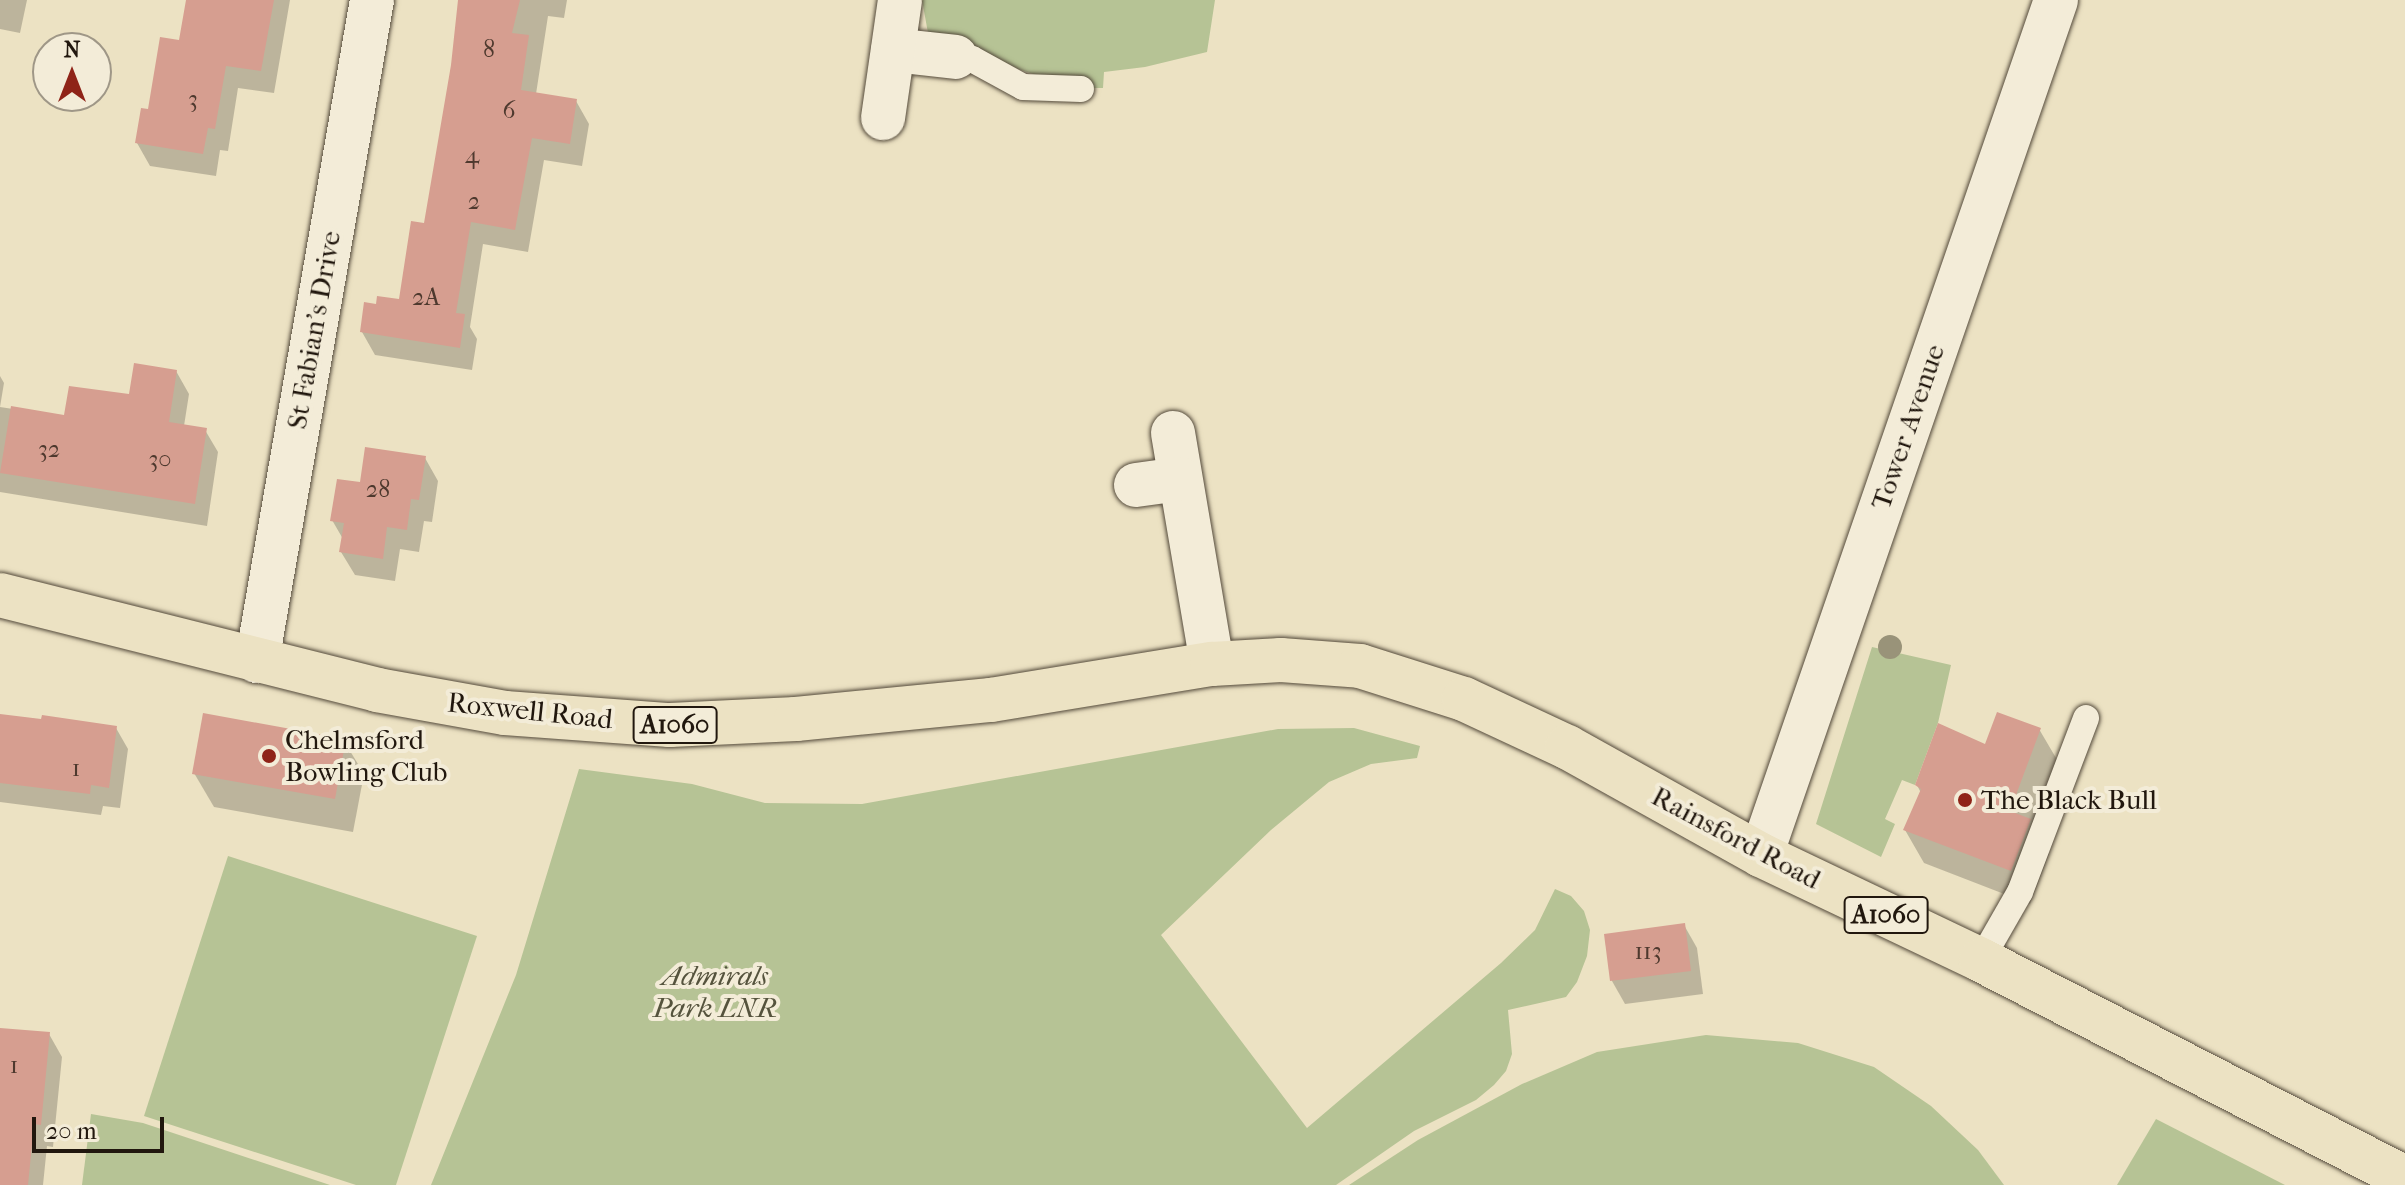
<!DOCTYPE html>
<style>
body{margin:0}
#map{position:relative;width:2405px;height:1185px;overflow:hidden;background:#ece2c3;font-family:"IM FELL French Canon",serif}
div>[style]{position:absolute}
.green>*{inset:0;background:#b6c395}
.shadow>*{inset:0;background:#0003}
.building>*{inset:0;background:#d69e90}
.roads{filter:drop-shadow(0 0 2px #544a3b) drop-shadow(0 0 2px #544a3b)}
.lane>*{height:26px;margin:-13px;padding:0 13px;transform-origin:13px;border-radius:13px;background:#f3ecd8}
.street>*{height:44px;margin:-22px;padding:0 22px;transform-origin:22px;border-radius:22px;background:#f3ecd8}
.primary>*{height:44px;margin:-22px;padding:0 22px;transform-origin:22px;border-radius:22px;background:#ece2c3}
.trees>*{width:24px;height:24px;margin:-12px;border-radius:50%;background:#999379}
.dots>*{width:22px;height:22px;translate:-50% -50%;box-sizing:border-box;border:4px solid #f3ecd8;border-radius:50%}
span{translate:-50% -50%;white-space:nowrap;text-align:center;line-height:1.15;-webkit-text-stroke:8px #f3ecd8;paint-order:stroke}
.number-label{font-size:24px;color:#4e392e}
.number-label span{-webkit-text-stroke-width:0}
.shield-label span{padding:2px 6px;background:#f3ecd8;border:2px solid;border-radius:6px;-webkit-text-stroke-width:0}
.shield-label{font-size:26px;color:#21170e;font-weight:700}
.street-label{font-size:28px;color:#21170e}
.poi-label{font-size:28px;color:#21170e}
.left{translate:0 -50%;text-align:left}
.park-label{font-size:28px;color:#55533d;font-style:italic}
.north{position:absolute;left:32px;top:32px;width:80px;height:80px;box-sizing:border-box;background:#f3ecd8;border:2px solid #9f9787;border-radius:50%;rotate:0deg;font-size:22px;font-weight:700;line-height:32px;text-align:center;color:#21170e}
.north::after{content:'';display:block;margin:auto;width:28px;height:36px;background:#8f2418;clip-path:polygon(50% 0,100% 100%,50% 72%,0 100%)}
.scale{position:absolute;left:32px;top:1117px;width:132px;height:36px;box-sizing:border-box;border:4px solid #21170e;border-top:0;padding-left:10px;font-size:24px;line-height:28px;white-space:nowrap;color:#21170e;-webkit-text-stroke:6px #f3ecd8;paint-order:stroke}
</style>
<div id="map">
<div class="green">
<i style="clip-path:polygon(922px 0,1215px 0,1207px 52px,1145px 67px,1104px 72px,1103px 88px,1079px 88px,1048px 79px,1018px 69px,974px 46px,928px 33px)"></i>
<i style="clip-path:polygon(1872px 647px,1951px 665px,1938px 723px,1915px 785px,1902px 780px,1885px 819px,1895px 824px,1881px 857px,1816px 824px)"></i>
<i style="clip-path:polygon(1354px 728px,1420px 746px,1417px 758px,1371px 764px,1329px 782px,1271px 830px,1161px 935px,1307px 1128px,1501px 963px,1535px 930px,1555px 889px,1571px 896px,1584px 911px,1590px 930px,1587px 956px,1577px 982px,1566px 997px,1508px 1010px,1512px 1054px,1506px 1071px,1494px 1085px,1476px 1100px,1414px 1131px,1336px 1185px,431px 1185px,516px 975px,579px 769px,692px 784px,765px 803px,862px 804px,1278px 729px)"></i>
<i style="clip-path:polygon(228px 856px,477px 936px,396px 1185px,356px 1185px,144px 1116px)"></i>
<i style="clip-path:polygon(1706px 1035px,1798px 1043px,1874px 1067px,1931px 1106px,1978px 1150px,2004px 1185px,1349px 1185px,1418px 1140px,1522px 1084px,1597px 1052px)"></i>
<i style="clip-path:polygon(91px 1114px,143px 1123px,330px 1185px,82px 1185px)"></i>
<i style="clip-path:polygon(2156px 1119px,2285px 1185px,2117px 1185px)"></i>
</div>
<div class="shadow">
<i style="clip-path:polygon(0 0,27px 0,20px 33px,0 29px)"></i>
<i style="clip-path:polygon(188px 0,290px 0,274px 93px,238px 88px,228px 151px,220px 150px,216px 176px,150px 166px,137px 143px,180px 42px)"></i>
<i style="clip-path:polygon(462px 0,567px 0,564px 18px,548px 16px,536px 94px,576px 101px,589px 124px,582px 166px,544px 160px,528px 252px,483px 244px,470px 327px,477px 339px,472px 370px,375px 355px,362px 332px,377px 306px,400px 302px,426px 225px)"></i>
<i style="clip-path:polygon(176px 371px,189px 394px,184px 426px,205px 430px,218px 452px,207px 526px,0 492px,0 376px,4px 383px,0 407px,66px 417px,131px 397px)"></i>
<i style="clip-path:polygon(425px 458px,438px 481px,432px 522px,424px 521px,419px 552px,400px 549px,395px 581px,355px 575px,341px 552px,343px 539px,332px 520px,362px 484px)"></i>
<i style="clip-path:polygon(0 715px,116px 728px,128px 749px,120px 808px,103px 806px,101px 815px,0 802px)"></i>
<i style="clip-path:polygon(2039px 729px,2059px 763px,2034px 829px,2049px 854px,2030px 904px,1924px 863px,1905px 830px,1921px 793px,1917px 785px,1986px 746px)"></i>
<i style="clip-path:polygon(344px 741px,364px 774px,353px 832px,214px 807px,194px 773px)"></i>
<i style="clip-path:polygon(1684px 925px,1697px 948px,1703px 994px,1625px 1004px,1612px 981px,1607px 935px)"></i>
<i style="clip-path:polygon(0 1030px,49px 1034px,62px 1057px,53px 1147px,47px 1146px,43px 1185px,0 1185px)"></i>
</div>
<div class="building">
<i style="clip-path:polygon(186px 0,274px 0,261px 71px,226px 66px,215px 129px,208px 128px,203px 154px,135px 143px,141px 108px,148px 109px,160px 37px,179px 40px)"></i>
<i style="clip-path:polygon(458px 0,520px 0,512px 33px,529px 35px,521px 90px,577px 99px,570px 144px,532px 138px,515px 230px,471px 222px,456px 313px,465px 314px,460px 348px,360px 332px,364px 302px,376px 304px,377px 296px,399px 299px,411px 221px,424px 223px,451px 65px)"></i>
<i style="clip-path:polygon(134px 363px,177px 370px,169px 422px,207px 428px,195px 504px,0 473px,11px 406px,64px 415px,69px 386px,129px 394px)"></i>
<i style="clip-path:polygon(365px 447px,426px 456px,419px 500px,411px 499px,407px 530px,387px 527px,383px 559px,339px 552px,344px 523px,330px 521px,337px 479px,360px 482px)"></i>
<i style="clip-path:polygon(1997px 712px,2041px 728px,2010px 811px,2031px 819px,2011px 871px,1903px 830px,1921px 789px,1915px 785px,1938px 723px,1985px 744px)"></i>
<i style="clip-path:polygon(203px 713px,346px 739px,335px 799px,192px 774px)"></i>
<i style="clip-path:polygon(0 714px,41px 719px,42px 715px,117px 726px,109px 788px,91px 785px,90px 794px,0 783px)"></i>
<i style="clip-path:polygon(1685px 923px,1691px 971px,1610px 981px,1604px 934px)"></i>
<i style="clip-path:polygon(0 1028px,50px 1032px,41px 1125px,34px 1124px,28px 1185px,0 1185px)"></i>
</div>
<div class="roads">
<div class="lane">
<i style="left:956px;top:57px;width:16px;rotate:7deg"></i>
<i style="left:972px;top:59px;width:58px;rotate:28.8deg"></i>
<i style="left:1023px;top:87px;width:58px;rotate:2deg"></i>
<i style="left:1981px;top:960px;width:78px;rotate:-60.2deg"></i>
<i style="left:2020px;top:892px;width:186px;rotate:-69.2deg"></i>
</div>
<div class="street">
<i style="left:893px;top:50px;width:63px;rotate:6.3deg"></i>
<i style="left:883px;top:118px;width:119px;rotate:-81.8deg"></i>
<i style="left:1173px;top:433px;width:234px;rotate:80.4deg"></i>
<i style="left:1136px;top:485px;width:44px;rotate:-7.8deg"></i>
<i style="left:257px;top:661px;width:671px;rotate:-80.13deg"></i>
<i style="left:1761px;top:855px;width:904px;rotate:-70.96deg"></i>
</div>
<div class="primary">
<i style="left:0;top:595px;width:389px;rotate:14.1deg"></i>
<i style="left:377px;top:690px;width:130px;rotate:10.2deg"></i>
<i style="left:505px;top:713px;width:165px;rotate:4.2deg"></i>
<i style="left:670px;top:725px;width:126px;rotate:-2.7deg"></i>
<i style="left:796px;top:719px;width:196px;rotate:-5.6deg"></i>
<i style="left:991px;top:700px;width:224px;rotate:-9.3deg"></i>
<i style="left:1212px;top:664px;width:69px;rotate:-3.3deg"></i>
<i style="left:1281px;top:660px;width:79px;rotate:4.3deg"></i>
<i style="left:1360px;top:666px;width:109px;rotate:17.6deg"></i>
<i style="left:1464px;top:699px;width:114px;rotate:25deg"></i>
<i style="left:1567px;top:747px;width:222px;rotate:29.1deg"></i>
<i style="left:1761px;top:855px;width:244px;rotate:25.5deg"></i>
<i style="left:1981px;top:960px;width:477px;rotate:27.2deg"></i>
</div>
</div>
<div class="trees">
<i style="left:1890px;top:647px"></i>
</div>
<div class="dots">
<i style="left:269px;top:756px;background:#8f2418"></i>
<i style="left:1965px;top:800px;background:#8f2418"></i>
</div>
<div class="number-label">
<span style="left:489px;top:50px">8</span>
<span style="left:193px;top:100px">3</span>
<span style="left:509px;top:111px">6</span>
<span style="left:472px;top:156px">4</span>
<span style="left:474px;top:202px">2</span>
<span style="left:426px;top:298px">2A</span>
<span style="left:49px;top:450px">32</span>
<span style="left:160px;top:460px">30</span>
<span style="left:378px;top:490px">28</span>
<span style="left:76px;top:769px">1</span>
<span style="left:1648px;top:952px">113</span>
<span style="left:14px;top:1066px">1</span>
</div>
<div class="shield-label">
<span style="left:675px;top:725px">A1060</span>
<span style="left:1886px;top:915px">A1060</span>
</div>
<div class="street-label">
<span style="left:314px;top:330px;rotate:-80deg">St Fabian's Drive</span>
<span style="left:1908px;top:427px;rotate:-71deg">Tower Avenue</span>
<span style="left:530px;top:711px;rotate:6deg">Roxwell Road</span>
<span style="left:1736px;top:838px;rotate:28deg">Rainsford Road</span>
</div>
<div class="poi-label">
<span class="left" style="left:285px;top:756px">Chelmsford<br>Bowling Club</span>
<span class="left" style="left:1981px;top:800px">The Black Bull</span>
</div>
<div class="park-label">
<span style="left:715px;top:992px">Admirals<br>Park LNR</span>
</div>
<div class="north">N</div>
<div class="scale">20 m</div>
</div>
